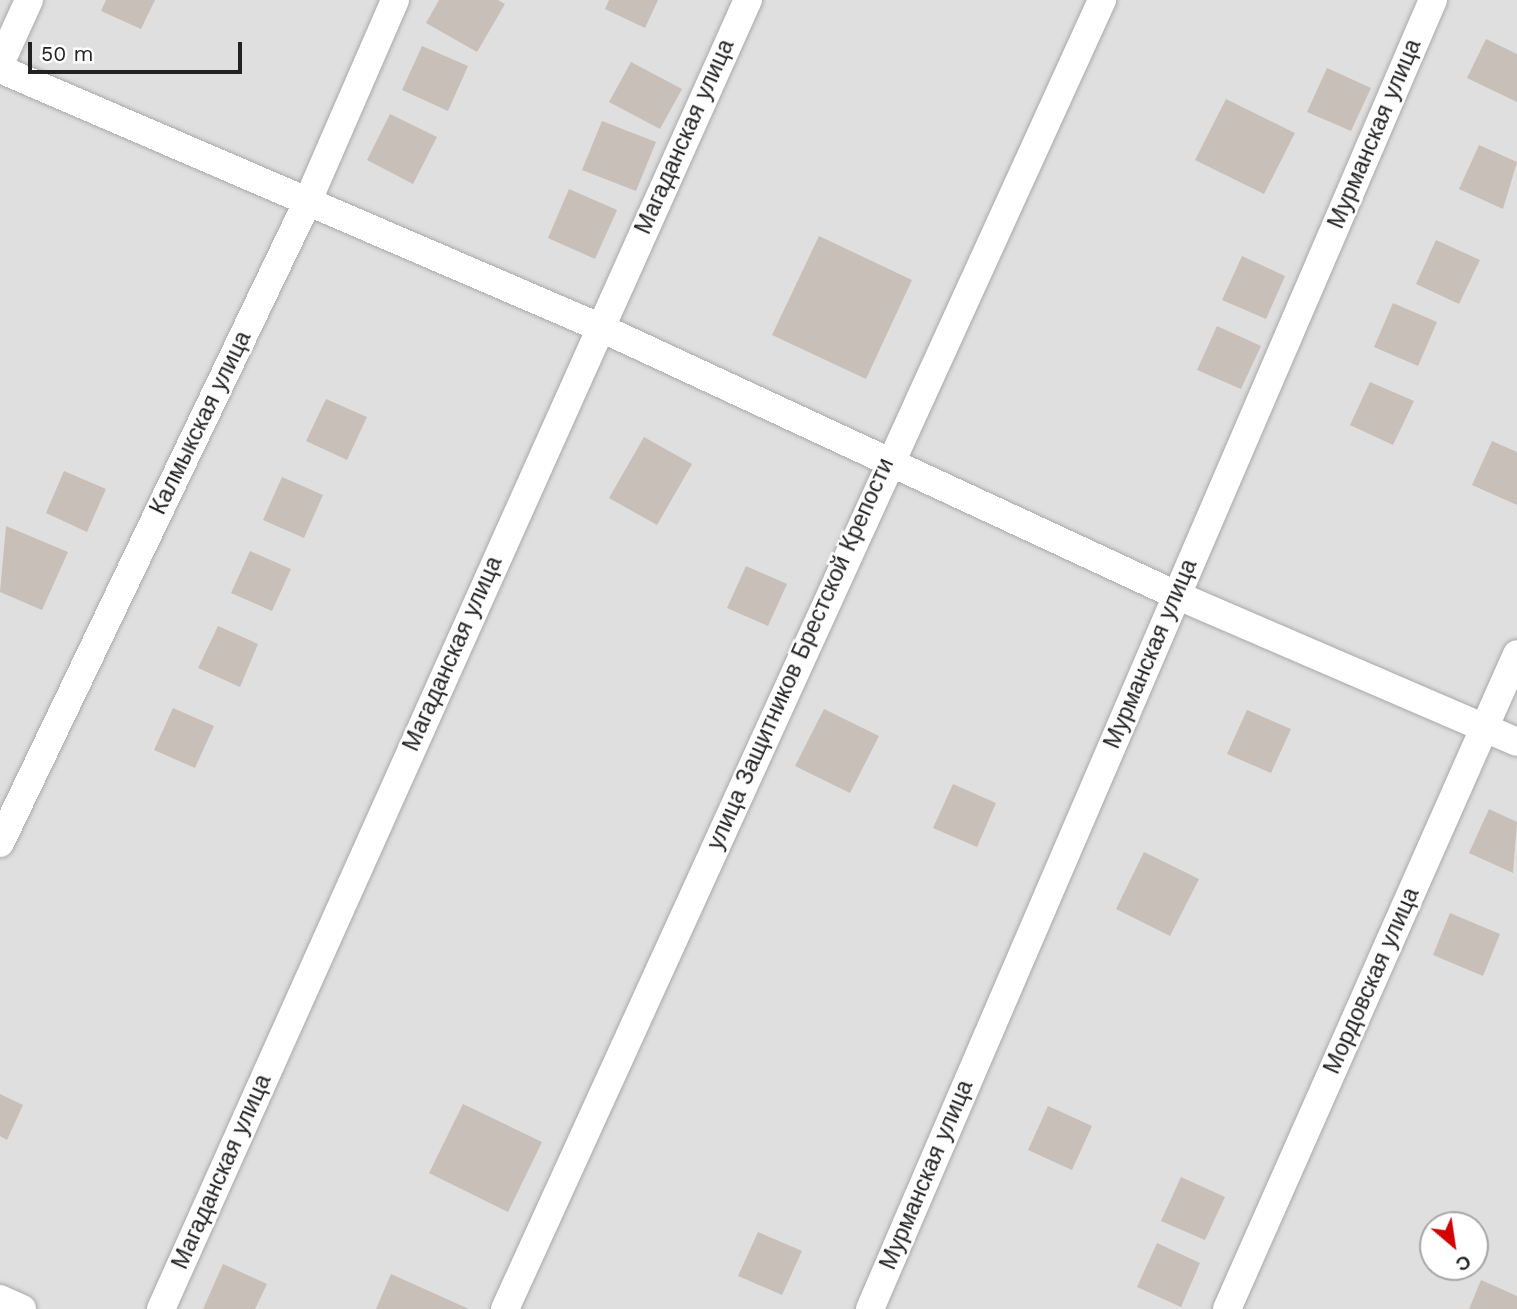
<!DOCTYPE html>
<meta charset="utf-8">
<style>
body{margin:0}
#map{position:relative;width:1517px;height:1309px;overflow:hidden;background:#f2efe9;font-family:"Work Sans",sans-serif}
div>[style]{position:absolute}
.residential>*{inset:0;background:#e0dfdf}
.building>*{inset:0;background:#c7bfb8}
.roads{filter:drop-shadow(0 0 2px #a9a9a9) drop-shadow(0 0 2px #a9a9a9)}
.minor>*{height:28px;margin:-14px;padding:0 14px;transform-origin:14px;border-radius:14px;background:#fff}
span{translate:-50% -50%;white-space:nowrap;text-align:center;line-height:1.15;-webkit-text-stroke:5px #fff;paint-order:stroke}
.street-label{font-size:23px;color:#222}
.north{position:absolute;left:1419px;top:1211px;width:70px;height:70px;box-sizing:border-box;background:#fff;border:2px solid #a7a7a7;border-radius:50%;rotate:151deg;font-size:19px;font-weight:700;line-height:28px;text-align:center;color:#222}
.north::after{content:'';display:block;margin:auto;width:24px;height:32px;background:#d40000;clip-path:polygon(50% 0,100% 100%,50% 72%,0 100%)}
.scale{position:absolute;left:28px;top:42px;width:214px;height:32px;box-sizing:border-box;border:4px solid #222;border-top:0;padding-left:9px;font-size:21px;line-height:24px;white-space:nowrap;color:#222;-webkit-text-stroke:5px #fff;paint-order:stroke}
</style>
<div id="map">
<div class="residential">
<i style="clip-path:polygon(evenodd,0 0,1517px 0,1517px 1309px,0 1309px,0 0,1433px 1225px,1475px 1225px,1475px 1267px,1433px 1267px,1433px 1225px)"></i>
</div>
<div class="building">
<i style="clip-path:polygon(106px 0,155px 0,141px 29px,101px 11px)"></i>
<i style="clip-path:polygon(439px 0,498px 0,505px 4px,477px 52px,426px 23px)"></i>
<i style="clip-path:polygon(609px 0,658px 0,645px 28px,605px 9px)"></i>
<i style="clip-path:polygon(1486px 39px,1517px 54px,1517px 102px,1467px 78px)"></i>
<i style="clip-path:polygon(422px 46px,468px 66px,448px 111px,402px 90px)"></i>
<i style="clip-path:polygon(631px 62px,682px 89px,660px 129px,609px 102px)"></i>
<i style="clip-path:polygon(1327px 68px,1371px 88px,1351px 131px,1307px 112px)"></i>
<i style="clip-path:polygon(1226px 99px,1295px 133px,1264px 194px,1195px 160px)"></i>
<i style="clip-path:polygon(390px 114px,437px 137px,413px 184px,367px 160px)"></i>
<i style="clip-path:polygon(602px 121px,656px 142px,636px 191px,582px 170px)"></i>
<i style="clip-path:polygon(1479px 145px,1517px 162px,1503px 209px,1459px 189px)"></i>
<i style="clip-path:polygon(569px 189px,617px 210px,595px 259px,548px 238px)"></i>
<i style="clip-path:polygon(819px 236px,912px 280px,866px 379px,772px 335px)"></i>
<i style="clip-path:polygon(1436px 240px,1480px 260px,1459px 304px,1416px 284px)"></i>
<i style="clip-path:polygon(1242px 256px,1285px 276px,1266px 319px,1222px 300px)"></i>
<i style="clip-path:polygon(1393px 303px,1437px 322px,1418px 366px,1374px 347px)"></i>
<i style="clip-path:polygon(1217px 326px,1261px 346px,1241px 389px,1197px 370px)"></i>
<i style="clip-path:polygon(1370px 382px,1414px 401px,1393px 445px,1350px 425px)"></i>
<i style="clip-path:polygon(326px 399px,367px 417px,347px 460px,306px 441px)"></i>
<i style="clip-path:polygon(644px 437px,692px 464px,657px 525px,609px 498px)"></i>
<i style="clip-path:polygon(1492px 441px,1517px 452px,1517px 505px,1472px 485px)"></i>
<i style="clip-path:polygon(64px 471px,106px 489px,87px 532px,46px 513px)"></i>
<i style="clip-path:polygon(282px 477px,323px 495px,304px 538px,263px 520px)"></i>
<i style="clip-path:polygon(6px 526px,68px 552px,42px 610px,0 592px)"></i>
<i style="clip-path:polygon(250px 551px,291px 569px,272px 611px,231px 593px)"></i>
<i style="clip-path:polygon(746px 566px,787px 584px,768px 626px,727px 608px)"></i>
<i style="clip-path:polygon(218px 626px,258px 644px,240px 687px,198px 668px)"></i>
<i style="clip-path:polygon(173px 708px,214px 726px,195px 768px,154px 750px)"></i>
<i style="clip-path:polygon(824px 709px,879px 736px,850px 793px,795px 766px)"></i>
<i style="clip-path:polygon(1247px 710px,1291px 729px,1271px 773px,1227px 754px)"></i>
<i style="clip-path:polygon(953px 784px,996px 803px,977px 847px,933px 828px)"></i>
<i style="clip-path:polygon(1489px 809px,1517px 822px,1513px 873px,1469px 853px)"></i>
<i style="clip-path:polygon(1144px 852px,1199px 879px,1170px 936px,1116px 909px)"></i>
<i style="clip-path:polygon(1450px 913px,1500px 934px,1483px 976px,1433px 955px)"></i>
<i style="clip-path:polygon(0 1094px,23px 1105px,7px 1140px,0 1136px)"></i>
<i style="clip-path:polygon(463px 1104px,542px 1142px,508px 1212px,429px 1173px)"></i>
<i style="clip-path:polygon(1048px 1106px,1092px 1126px,1072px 1170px,1028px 1150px)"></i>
<i style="clip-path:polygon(1181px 1177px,1225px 1197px,1205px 1240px,1161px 1221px)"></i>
<i style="clip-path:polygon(758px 1232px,802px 1251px,782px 1295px,738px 1276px)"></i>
<i style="clip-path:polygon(1157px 1243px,1200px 1263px,1181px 1307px,1137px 1287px)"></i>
<i style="clip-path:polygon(223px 1264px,267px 1284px,255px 1309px,203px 1309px)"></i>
<i style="clip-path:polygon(391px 1274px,469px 1309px,376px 1309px)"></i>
<i style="clip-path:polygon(1481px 1280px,1517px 1296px,1517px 1309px,1469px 1309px)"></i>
</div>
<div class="roads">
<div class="minor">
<i style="left:0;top:64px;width:70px;rotate:-65.6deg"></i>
<i style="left:0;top:69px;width:652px;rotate:23.3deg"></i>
<i style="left:599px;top:327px;width:636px;rotate:24.91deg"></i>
<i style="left:1176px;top:595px;width:371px;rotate:23.3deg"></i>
<i style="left:0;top:843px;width:708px;rotate:-64.38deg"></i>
<i style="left:306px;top:205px;width:223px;rotate:-66.5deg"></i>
<i style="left:0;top:1299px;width:24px;rotate:24deg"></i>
<i style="left:161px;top:1309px;width:1435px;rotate:-65.85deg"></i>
<i style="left:505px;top:1309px;width:1439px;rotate:-65.48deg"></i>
<i style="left:870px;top:1309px;width:1425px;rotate:-66.73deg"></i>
<i style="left:1227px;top:1309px;width:716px;rotate:-66.12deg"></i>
</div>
</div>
<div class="street-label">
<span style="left:1375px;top:134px;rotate:-67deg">Мурманская улица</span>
<span style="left:685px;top:137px;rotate:-66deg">Магаданская улица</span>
<span style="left:201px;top:423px;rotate:-64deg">Калмыкская улица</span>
<span style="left:453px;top:654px;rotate:-66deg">Магаданская улица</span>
<span style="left:801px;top:654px;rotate:-66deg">улица Защитников Брестской Крепости</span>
<span style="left:1151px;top:654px;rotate:-67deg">Мурманская улица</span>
<span style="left:1372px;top:981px;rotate:-66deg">Мордовская улица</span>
<span style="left:222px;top:1172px;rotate:-66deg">Магаданская улица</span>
<span style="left:927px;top:1175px;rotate:-67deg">Мурманская улица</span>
</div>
<div class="north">С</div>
<div class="scale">50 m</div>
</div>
